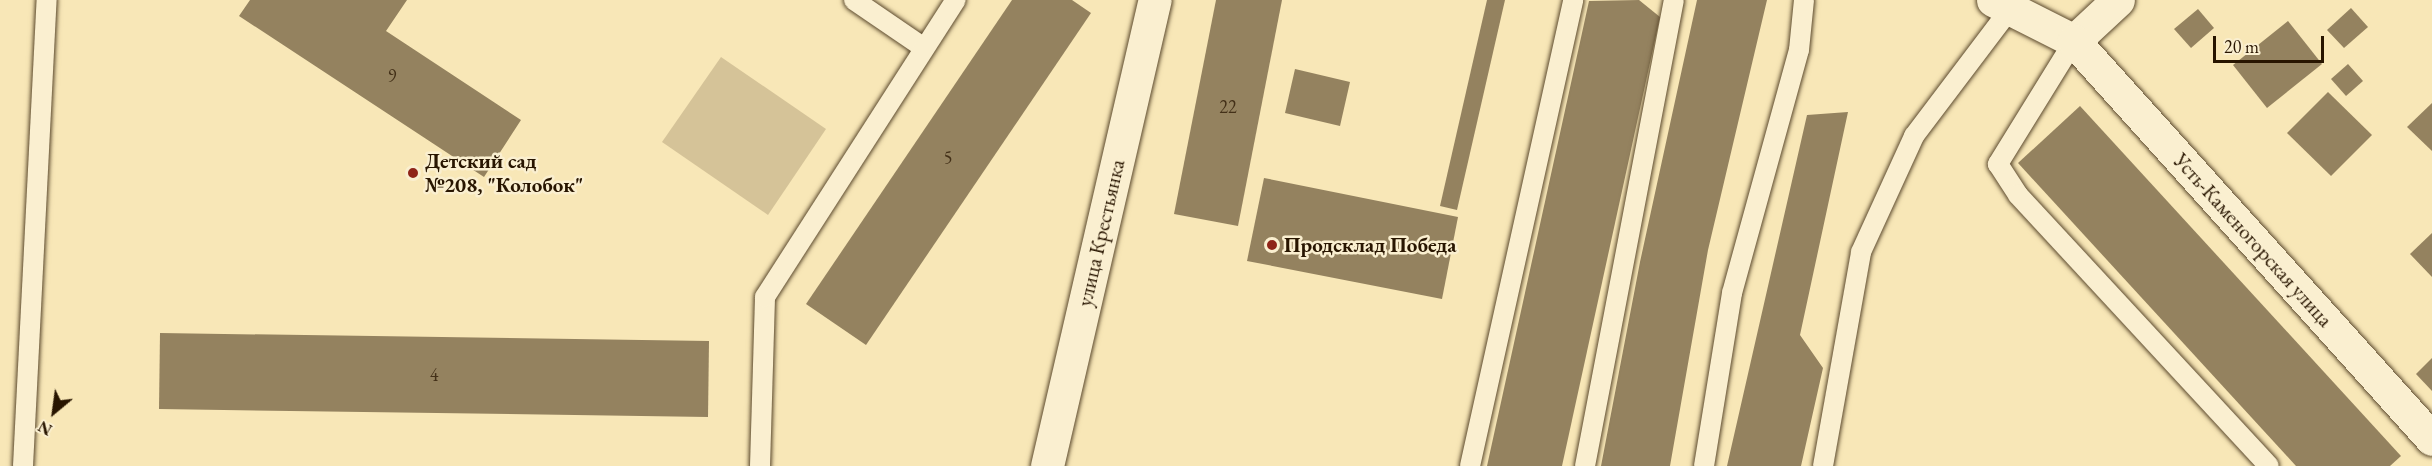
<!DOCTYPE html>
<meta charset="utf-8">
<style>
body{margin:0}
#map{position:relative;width:2432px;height:466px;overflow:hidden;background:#f8e7b7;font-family:"EB Garamond",serif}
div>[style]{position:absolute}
.green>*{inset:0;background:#d5c398}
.building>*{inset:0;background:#94825f}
.roads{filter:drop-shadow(0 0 2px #5c4a2e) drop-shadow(0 0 2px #5c4a2e)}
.lane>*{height:20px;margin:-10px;padding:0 10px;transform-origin:10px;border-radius:10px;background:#faefd0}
.street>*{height:33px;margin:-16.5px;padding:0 16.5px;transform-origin:16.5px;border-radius:16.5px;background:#faefd0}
.dots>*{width:16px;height:16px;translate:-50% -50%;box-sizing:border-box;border:3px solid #faefd0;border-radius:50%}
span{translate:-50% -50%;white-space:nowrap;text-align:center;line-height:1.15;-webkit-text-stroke:5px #faefd0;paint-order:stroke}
.number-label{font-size:18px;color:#433018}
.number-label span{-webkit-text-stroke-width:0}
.poi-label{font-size:21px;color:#281500;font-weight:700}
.left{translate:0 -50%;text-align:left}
.street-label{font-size:21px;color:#281500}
.north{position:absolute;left:24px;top:382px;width:60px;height:60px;-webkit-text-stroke:4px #faefd0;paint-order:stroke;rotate:209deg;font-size:16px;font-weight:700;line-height:24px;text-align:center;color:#281500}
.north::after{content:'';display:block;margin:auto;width:21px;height:27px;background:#281500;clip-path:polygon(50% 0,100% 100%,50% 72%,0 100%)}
.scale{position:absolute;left:2213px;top:36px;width:111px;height:27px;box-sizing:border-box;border:3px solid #281500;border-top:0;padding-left:8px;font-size:18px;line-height:21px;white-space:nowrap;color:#281500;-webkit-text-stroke:4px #faefd0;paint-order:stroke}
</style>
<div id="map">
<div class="green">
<i style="clip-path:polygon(721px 57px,826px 129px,768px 215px,662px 142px)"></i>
</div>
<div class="building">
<i style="clip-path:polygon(250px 0,407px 0,386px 31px,521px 120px,484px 177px,239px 16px)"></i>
<i style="clip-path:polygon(1012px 0,1072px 0,1091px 13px,866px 345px,806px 304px)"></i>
<i style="clip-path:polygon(1216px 0,1282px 0,1238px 226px,1174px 214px)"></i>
<i style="clip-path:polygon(1487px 0,1505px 0,1457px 210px,1440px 206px)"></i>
<i style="clip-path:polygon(1639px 0,1660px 17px,1562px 466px,1487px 466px,1589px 1px)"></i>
<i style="clip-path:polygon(1697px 0,1767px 0,1708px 250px,1670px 466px,1601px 466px,1640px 262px)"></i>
<i style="clip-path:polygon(2351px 8px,2368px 27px,2344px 48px,2327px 30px)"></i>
<i style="clip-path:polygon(2198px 9px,2214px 28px,2191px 48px,2174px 29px)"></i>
<i style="clip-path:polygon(2288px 21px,2322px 64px,2267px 108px,2233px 65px)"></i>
<i style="clip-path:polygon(2348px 64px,2363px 81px,2346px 96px,2331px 79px)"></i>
<i style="clip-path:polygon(1295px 69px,1350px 82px,1340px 126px,1285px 113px)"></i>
<i style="clip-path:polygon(2328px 92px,2372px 135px,2331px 176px,2287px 133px)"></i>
<i style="clip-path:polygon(2432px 103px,2432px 151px,2407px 127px)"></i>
<i style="clip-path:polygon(2080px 106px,2401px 456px,2390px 466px,2296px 466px,2018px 163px)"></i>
<i style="clip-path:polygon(1848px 112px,1800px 335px,1823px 368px,1801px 466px,1727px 466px,1807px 115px)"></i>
<i style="clip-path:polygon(1264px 178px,1458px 217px,1442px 299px,1247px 261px)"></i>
<i style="clip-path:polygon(2432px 233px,2432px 277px,2410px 254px)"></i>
<i style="clip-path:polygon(160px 333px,709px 341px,708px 417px,159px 409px)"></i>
<i style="clip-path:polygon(2432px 358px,2432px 391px,2416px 374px)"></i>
</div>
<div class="roads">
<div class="lane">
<i style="left:854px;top:0;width:83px;rotate:34.3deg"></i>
<i style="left:2074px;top:41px;width:145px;rotate:121.7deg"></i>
<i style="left:1998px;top:164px;width:37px;rotate:57deg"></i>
<i style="left:2018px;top:195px;width:369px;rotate:47.2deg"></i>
<i style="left:23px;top:466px;width:467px;rotate:-87.1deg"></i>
<i style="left:760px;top:466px;width:169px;rotate:-88.3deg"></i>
<i style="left:765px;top:297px;width:353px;rotate:-57.3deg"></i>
<i style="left:1470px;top:466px;width:477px;rotate:-77.5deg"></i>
<i style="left:1585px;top:466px;width:474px;rotate:-79.2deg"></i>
<i style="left:1704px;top:466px;width:175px;rotate:-80.8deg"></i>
<i style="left:1732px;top:293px;width:252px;rotate:-74.6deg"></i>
<i style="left:1799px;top:50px;width:50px;rotate:-84.3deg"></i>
<i style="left:1823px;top:466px;width:217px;rotate:-79.9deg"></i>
<i style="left:1861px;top:252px;width:128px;rotate:-65.4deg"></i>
<i style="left:1914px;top:136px;width:159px;rotate:-52.9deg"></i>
</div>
<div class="street">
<i style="left:1993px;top:0;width:91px;rotate:26.8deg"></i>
<i style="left:2074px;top:41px;width:60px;rotate:-43deg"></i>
<i style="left:2074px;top:41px;width:535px;rotate:48.03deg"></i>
<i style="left:1047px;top:466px;width:478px;rotate:-77deg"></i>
</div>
</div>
<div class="dots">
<i style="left:413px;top:173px;background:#8f2418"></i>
<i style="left:1272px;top:245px;background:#8f2418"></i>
</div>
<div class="number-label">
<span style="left:392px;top:76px">9</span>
<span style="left:1228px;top:107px">22</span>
<span style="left:948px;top:158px">5</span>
<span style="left:434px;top:375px">4</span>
</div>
<div class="poi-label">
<span class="left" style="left:425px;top:173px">Детский сад<br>№208, "Колобок"</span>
<span class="left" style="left:1284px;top:245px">Продсклад Победа</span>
</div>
<div class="street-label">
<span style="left:1101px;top:233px;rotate:-77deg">улица Крестьянка</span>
<span style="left:2253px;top:240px;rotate:48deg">Усть-Каменогорская улица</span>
</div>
<div class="north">N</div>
<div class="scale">20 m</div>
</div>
